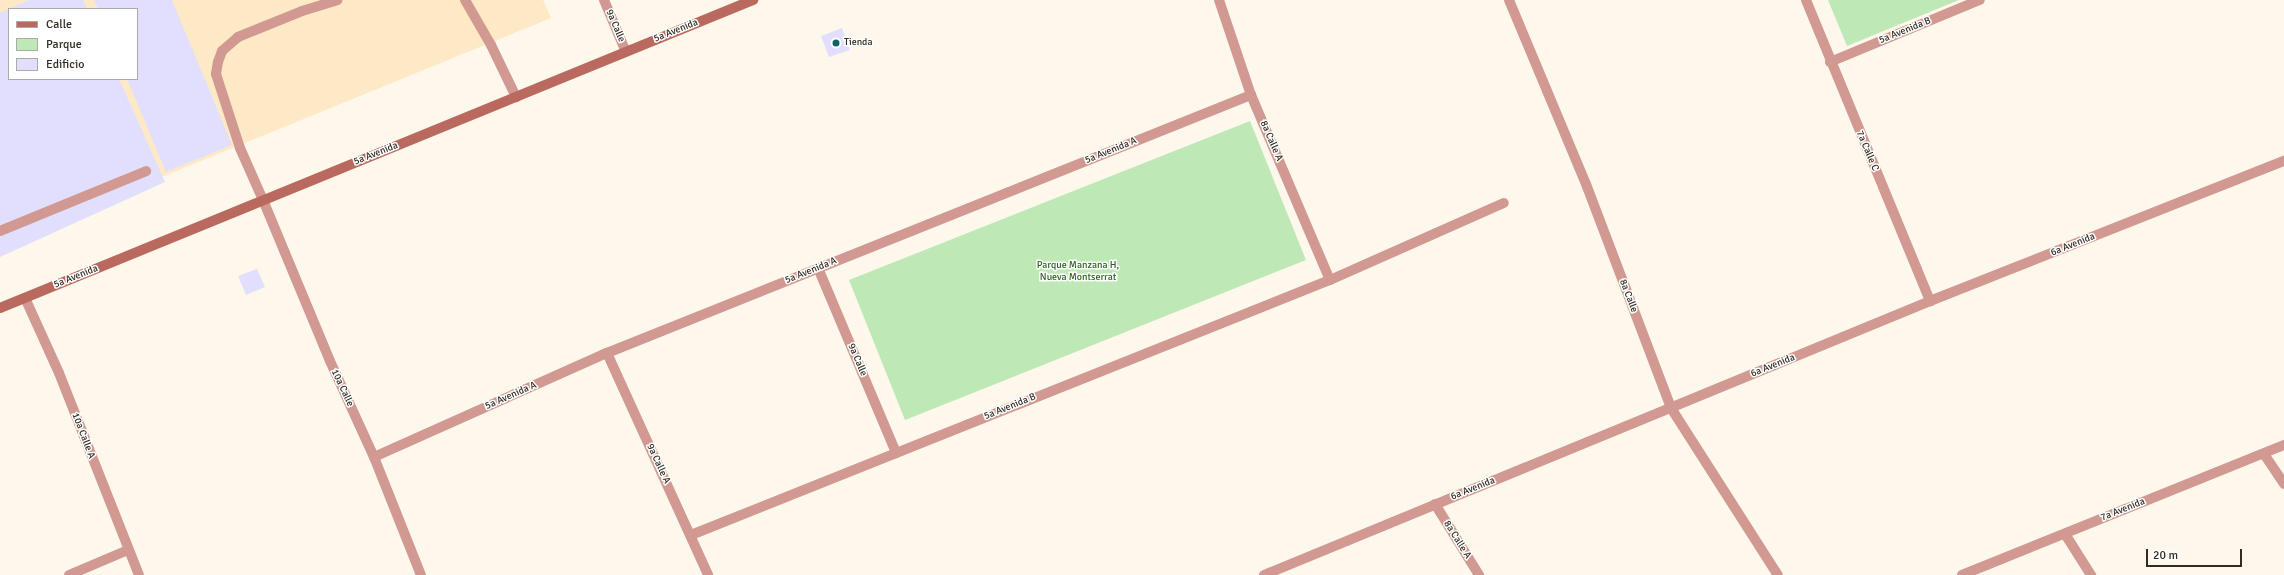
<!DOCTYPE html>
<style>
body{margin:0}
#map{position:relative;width:2284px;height:575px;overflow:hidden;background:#fdf7ec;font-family:Signika,sans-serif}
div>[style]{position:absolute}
.built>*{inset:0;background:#fde9c6}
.green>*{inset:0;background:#bee8b6}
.building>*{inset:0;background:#e1dffd}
.lane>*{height:10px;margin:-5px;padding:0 5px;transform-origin:5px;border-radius:5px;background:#d19991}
.street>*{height:10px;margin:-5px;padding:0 5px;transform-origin:5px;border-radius:5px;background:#d19991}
.secondary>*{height:10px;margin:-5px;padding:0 5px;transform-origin:5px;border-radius:5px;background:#ba695f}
.dots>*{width:11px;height:11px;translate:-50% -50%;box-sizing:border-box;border:2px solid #fff;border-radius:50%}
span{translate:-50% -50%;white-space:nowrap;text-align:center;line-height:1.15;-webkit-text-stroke:3px #fff;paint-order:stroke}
.street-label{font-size:10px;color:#312b21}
.poi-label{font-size:10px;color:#312b21}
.left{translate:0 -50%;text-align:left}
.park-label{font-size:10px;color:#27641a}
.legend{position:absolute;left:8px;top:8px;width:130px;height:72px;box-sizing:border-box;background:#fff;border:1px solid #adaaa6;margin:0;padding:5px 7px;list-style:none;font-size:12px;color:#312b21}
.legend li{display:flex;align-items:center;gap:8px;height:20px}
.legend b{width:20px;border:1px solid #adaaa6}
.scale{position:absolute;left:2146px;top:549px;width:96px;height:18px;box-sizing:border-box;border:2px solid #312b21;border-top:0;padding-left:5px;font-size:12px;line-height:14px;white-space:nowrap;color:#312b21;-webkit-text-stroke:3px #fff;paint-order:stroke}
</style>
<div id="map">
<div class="built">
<i style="clip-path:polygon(evenodd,0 0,543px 0,551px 18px,0 243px,0 0,9px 9px,137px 9px,137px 79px,9px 79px,9px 9px)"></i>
</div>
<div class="green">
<i style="clip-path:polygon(1828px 0,1959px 0,1847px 46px)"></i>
<i style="clip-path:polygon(1250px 121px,1306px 260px,905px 420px,849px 280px)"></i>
</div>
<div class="building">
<i style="clip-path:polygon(29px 0,83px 0,87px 9px,9px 9px,9px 79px,119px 79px,165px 182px,0 257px,0 13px)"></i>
<i style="clip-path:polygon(94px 0,172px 0,232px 145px,166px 172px,127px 79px,137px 79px,137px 9px,98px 9px)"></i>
<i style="clip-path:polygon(842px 28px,850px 50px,829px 57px,821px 36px)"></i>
<i style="clip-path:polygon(257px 269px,265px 287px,246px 295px,238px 276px)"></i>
</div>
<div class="lane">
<i style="left:465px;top:0;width:52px;rotate:60deg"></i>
<i style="left:491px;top:45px;width:58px;rotate:64.3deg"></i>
<i style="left:263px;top:200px;width:57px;rotate:-113.9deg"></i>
<i style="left:240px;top:148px;width:78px;rotate:-108deg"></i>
<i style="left:216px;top:74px;width:12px;rotate:-81deg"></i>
<i style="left:218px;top:62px;width:12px;rotate:-70deg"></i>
<i style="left:222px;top:51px;width:21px;rotate:-41deg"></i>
<i style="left:238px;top:37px;width:69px;rotate:-22.1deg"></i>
<i style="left:302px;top:11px;width:37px;rotate:-17deg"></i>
<i style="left:0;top:231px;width:158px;rotate:-22.3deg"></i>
</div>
<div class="street">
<i style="left:604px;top:0;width:56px;rotate:67.1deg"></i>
<i style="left:1219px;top:0;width:100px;rotate:71.4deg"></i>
<i style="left:1251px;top:95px;width:201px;rotate:66.9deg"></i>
<i style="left:1509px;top:0;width:199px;rotate:67.3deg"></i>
<i style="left:1586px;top:184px;width:240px;rotate:69.2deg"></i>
<i style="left:1671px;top:408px;width:198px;rotate:57.4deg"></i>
<i style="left:1806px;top:0;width:326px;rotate:67.6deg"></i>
<i style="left:1830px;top:62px;width:162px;rotate:-22.5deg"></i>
<i style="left:263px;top:200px;width:174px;rotate:67.4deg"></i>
<i style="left:330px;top:361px;width:106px;rotate:65.4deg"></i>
<i style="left:374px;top:457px;width:127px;rotate:68.3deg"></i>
<i style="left:818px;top:268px;width:201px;rotate:67.1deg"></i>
<i style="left:25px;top:298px;width:82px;rotate:65.6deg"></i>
<i style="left:59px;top:373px;width:217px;rotate:68.4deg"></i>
<i style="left:607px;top:353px;width:244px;rotate:65.5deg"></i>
<i style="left:2264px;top:454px;width:36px;rotate:56deg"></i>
<i style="left:374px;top:457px;width:255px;rotate:-24.1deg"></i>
<i style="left:607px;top:353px;width:694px;rotate:-21.83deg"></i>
<i style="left:1435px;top:504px;width:84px;rotate:58.2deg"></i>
<i style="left:2065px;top:534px;width:49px;rotate:57.6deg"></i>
<i style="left:691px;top:535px;width:688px;rotate:-21.76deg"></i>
<i style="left:1330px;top:280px;width:190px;rotate:-23.9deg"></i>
<i style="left:69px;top:575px;width:64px;rotate:-23deg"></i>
<i style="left:1264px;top:575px;width:720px;rotate:-22.36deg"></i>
<i style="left:1930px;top:301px;width:381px;rotate:-21.6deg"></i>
<i style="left:1962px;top:575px;width:347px;rotate:-22deg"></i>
</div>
<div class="secondary">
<i style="left:0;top:308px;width:814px;rotate:-22.25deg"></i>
</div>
<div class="dots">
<i style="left:836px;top:43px;background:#116169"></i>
</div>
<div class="street-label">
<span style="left:615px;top:26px;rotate:67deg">9a Calle</span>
<span style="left:676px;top:31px;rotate:-22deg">5a Avenida</span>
<span style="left:1905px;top:31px;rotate:-22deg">5a Avenida B</span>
<span style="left:1271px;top:141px;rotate:67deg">8a Calle A</span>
<span style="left:1111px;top:151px;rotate:-22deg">5a Avenida A</span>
<span style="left:1867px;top:151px;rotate:67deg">7a Calle C</span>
<span style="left:376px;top:154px;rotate:-22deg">5a Avenida</span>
<span style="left:2073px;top:245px;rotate:-22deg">6a Avenida</span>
<span style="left:811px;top:271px;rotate:-22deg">5a Avenida A</span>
<span style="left:76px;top:277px;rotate:-22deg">5a Avenida</span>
<span style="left:1628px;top:296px;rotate:69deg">8a Calle</span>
<span style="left:857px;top:360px;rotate:67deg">9a Calle</span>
<span style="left:1773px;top:366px;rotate:-22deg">6a Avenida</span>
<span style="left:342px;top:388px;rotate:65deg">10a Calle</span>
<span style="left:511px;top:396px;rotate:-24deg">5a Avenida A</span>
<span style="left:1010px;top:407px;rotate:-22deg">5a Avenida B</span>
<span style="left:83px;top:436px;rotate:69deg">10a Calle A</span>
<span style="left:658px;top:464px;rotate:65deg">9a Calle A</span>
<span style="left:1473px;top:489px;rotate:-22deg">6a Avenida</span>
<span style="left:2123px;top:510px;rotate:-22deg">7a Avenida</span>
<span style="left:1457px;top:540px;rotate:58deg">8a Calle A</span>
</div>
<div class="poi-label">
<span class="left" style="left:844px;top:43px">Tienda</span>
</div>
<div class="park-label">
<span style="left:1078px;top:271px">Parque Manzana H,<br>Nueva Montserrat</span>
</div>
<ul class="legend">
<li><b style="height:5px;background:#ba695f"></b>Calle</li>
<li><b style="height:11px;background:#bee8b6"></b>Parque</li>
<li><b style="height:11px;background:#e1dffd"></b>Edificio</li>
</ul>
<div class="scale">20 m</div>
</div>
